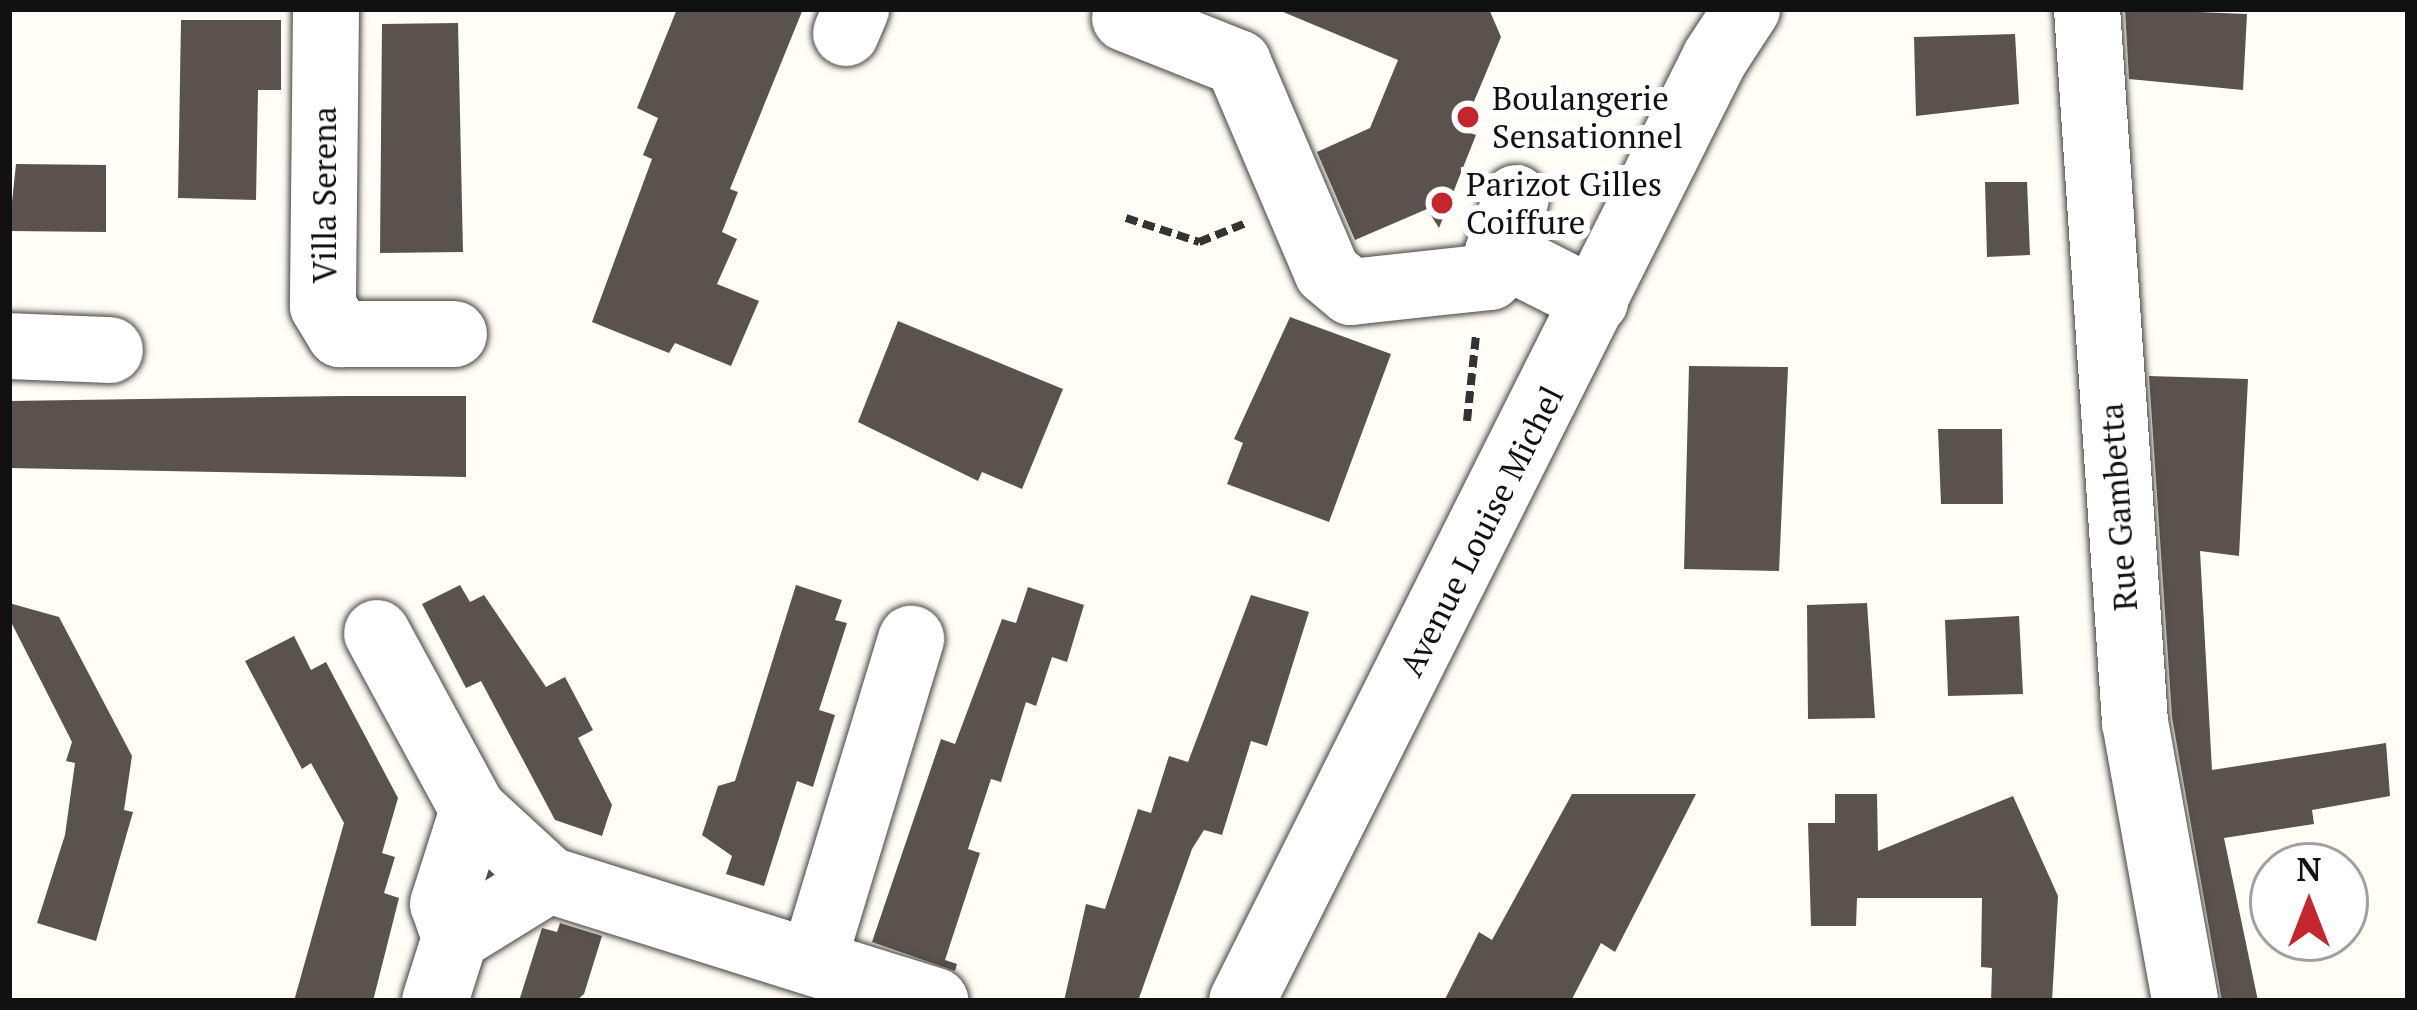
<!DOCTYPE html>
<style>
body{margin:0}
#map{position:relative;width:2417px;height:1010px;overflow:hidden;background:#fffdf5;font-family:"PT Serif",serif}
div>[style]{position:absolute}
.building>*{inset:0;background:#5a524d}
.path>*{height:8px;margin-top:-4px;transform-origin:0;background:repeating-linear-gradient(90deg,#333 0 12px,transparent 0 18px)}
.roads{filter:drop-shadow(0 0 3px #444) drop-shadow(0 0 3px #444)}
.minor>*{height:66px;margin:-33px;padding:0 33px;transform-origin:33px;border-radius:33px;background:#fff}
.dots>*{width:33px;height:33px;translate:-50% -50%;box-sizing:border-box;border:6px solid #fff;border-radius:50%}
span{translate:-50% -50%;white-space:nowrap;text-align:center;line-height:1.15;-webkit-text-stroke:12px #fff;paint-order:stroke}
.poi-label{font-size:33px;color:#111}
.left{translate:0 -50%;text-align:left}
.street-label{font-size:33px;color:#111}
.frame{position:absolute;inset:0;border:12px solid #111;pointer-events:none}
.north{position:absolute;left:2249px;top:842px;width:120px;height:120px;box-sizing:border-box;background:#fff;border:3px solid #a0a0a0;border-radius:50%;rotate:0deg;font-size:33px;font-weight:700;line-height:48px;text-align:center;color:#111}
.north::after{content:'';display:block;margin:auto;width:42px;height:54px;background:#c4262e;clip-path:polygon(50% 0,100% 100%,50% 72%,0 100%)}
</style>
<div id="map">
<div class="building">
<i style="clip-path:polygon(677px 9px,803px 9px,730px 189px,738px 192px,722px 232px,737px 239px,717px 284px,759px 301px,731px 366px,675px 343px,669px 353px,592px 322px,652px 159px,643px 155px,658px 118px,637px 108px)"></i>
<i style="clip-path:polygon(1276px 9px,1489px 9px,1501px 37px,1462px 130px,1476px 135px,1439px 228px,1427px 209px,1355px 240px,1317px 152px,1370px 128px,1398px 60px)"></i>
<i style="clip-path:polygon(2125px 9px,2247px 14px,2243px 90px,2129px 79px)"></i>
<i style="clip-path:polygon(181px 20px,281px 20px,281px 90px,258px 90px,256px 200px,178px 198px)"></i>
<i style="clip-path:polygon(458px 23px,463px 252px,380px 253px,382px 24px)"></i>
<i style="clip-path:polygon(2015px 34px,2019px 104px,1916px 116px,1914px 37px)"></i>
<i style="clip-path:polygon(16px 164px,106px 165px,106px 232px,9px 231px)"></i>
<i style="clip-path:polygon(1985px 182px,2027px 182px,2030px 255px,1987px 257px)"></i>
<i style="clip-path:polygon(1290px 317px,1391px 354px,1329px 522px,1227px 484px,1243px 443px,1234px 439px)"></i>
<i style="clip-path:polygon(898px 321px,1063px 389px,1022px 489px,982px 472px,978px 481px,858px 422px)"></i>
<i style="clip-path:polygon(1689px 366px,1788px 367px,1779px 571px,1684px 569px)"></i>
<i style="clip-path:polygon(2149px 376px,2248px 379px,2239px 556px,2200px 551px,2212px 770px,2386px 743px,2390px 796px,2312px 810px,2314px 824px,2224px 838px,2258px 1001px,2222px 1001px,2172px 717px)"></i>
<i style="clip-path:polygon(344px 396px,466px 396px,466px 477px,9px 468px,10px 401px)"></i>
<i style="clip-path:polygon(1938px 429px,2002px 429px,2003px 504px,1941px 504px)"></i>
<i style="clip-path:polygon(460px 585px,470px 602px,484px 595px,546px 687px,565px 677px,593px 730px,578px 738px,612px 805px,602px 836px,555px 820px,481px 681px,466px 688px,422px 604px)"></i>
<i style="clip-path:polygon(796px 585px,842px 600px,835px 620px,847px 623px,819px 710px,835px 715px,813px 787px,797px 781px,764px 886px,726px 874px,732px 856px,702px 835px,718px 786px,735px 781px)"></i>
<i style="clip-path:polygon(1028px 587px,1084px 605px,1067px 662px,1052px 657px,1036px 706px,1026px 702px,1001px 782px,991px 779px,968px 849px,980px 853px,945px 960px,957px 964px,955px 971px,872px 942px,941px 739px,955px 744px,1002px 619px,1016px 623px)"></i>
<i style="clip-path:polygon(1251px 595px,1309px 612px,1267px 746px,1251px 741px,1222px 835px,1204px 830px,1192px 849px,1138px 1001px,1064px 1001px,1086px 904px,1105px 909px,1138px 809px,1151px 813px,1169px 756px,1188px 762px)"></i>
<i style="clip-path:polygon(9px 603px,59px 617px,132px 756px,124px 810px,133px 812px,96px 941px,37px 923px,65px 835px,75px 763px,66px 761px,72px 742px,9px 618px)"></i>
<i style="clip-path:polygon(1867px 603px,1875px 718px,1808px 719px,1807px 605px)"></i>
<i style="clip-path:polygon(2019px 616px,2023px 694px,1948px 696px,1945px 620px)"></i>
<i style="clip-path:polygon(294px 636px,311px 670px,326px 662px,398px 798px,382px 853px,395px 857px,384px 893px,399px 898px,373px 1001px,294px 1001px,344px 823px,311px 763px,302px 769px,245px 661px)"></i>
<i style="clip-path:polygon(1572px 794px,1696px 794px,1615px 952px,1601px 943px,1571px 1001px,1444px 1001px,1479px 932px,1492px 940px)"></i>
<i style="clip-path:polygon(1835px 794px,1877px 794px,1878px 851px,2013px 796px,2058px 896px,2052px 1001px,1991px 1001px,1992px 968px,1981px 967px,1982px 898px,1857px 898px,1856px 926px,1811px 926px,1808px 823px,1835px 823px)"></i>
<i style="clip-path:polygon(560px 923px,602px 936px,584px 994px,576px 1001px,519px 1001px,542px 928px,557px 932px)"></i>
</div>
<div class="path">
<i style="left:1126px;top:218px;width:77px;rotate:18.2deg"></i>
<i style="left:1199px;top:242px;width:51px;rotate:-22deg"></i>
<i style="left:1467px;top:421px;width:86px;rotate:-84deg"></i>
</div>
<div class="roads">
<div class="minor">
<i style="left:326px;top:9px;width:297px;rotate:90.6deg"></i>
<i style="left:323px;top:306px;width:33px;rotate:59deg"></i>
<i style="left:340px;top:334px;width:114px"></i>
<i style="left:2087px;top:9px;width:715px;rotate:86.15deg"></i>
<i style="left:2135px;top:722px;width:283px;rotate:79.8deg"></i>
<i style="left:1125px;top:18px;width:122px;rotate:21.7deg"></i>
<i style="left:1238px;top:63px;width:227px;rotate:66.9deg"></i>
<i style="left:1327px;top:272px;width:31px;rotate:40deg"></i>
<i style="left:1351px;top:292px;width:140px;rotate:-6.2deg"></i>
<i style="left:1490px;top:277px;width:83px;rotate:-71.8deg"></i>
<i style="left:846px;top:33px;width:26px;rotate:-67deg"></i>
<i style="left:1498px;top:252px;width:109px;rotate:26.8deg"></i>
<i style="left:9px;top:346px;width:101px;rotate:2.3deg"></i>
<i style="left:377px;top:633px;width:201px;rotate:61.5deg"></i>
<i style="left:473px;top:810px;width:103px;rotate:42.6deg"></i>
<i style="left:549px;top:880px;width:405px;rotate:17.4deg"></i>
<i style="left:455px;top:938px;width:110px;rotate:-31.7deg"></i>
<i style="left:813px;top:962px;width:338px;rotate:-73.1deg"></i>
<i style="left:435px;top:1001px;width:66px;rotate:-72.4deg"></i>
<i style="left:455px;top:938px;width:36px;rotate:-109deg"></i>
<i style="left:443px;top:904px;width:99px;rotate:-72.3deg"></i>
<i style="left:1242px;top:1001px;width:1055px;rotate:-63.36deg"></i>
<i style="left:1715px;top:58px;width:59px;rotate:-56.9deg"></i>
</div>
</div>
<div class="dots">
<i style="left:1468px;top:117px;background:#c4262e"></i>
<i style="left:1442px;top:203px;background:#c4262e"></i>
</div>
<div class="poi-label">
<span class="left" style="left:1492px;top:117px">Boulangerie<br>Sensationnel</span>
<span class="left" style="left:1466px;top:203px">Parizot Gilles<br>Coiffure</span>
</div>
<div class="street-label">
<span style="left:324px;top:195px;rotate:-90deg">Villa Serena</span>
<span style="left:2118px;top:507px;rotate:-94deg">Rue Gambetta</span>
<span style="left:1481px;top:531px;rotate:-63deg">Avenue Louise Michel</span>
</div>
<div class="frame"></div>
<div class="north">N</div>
</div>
